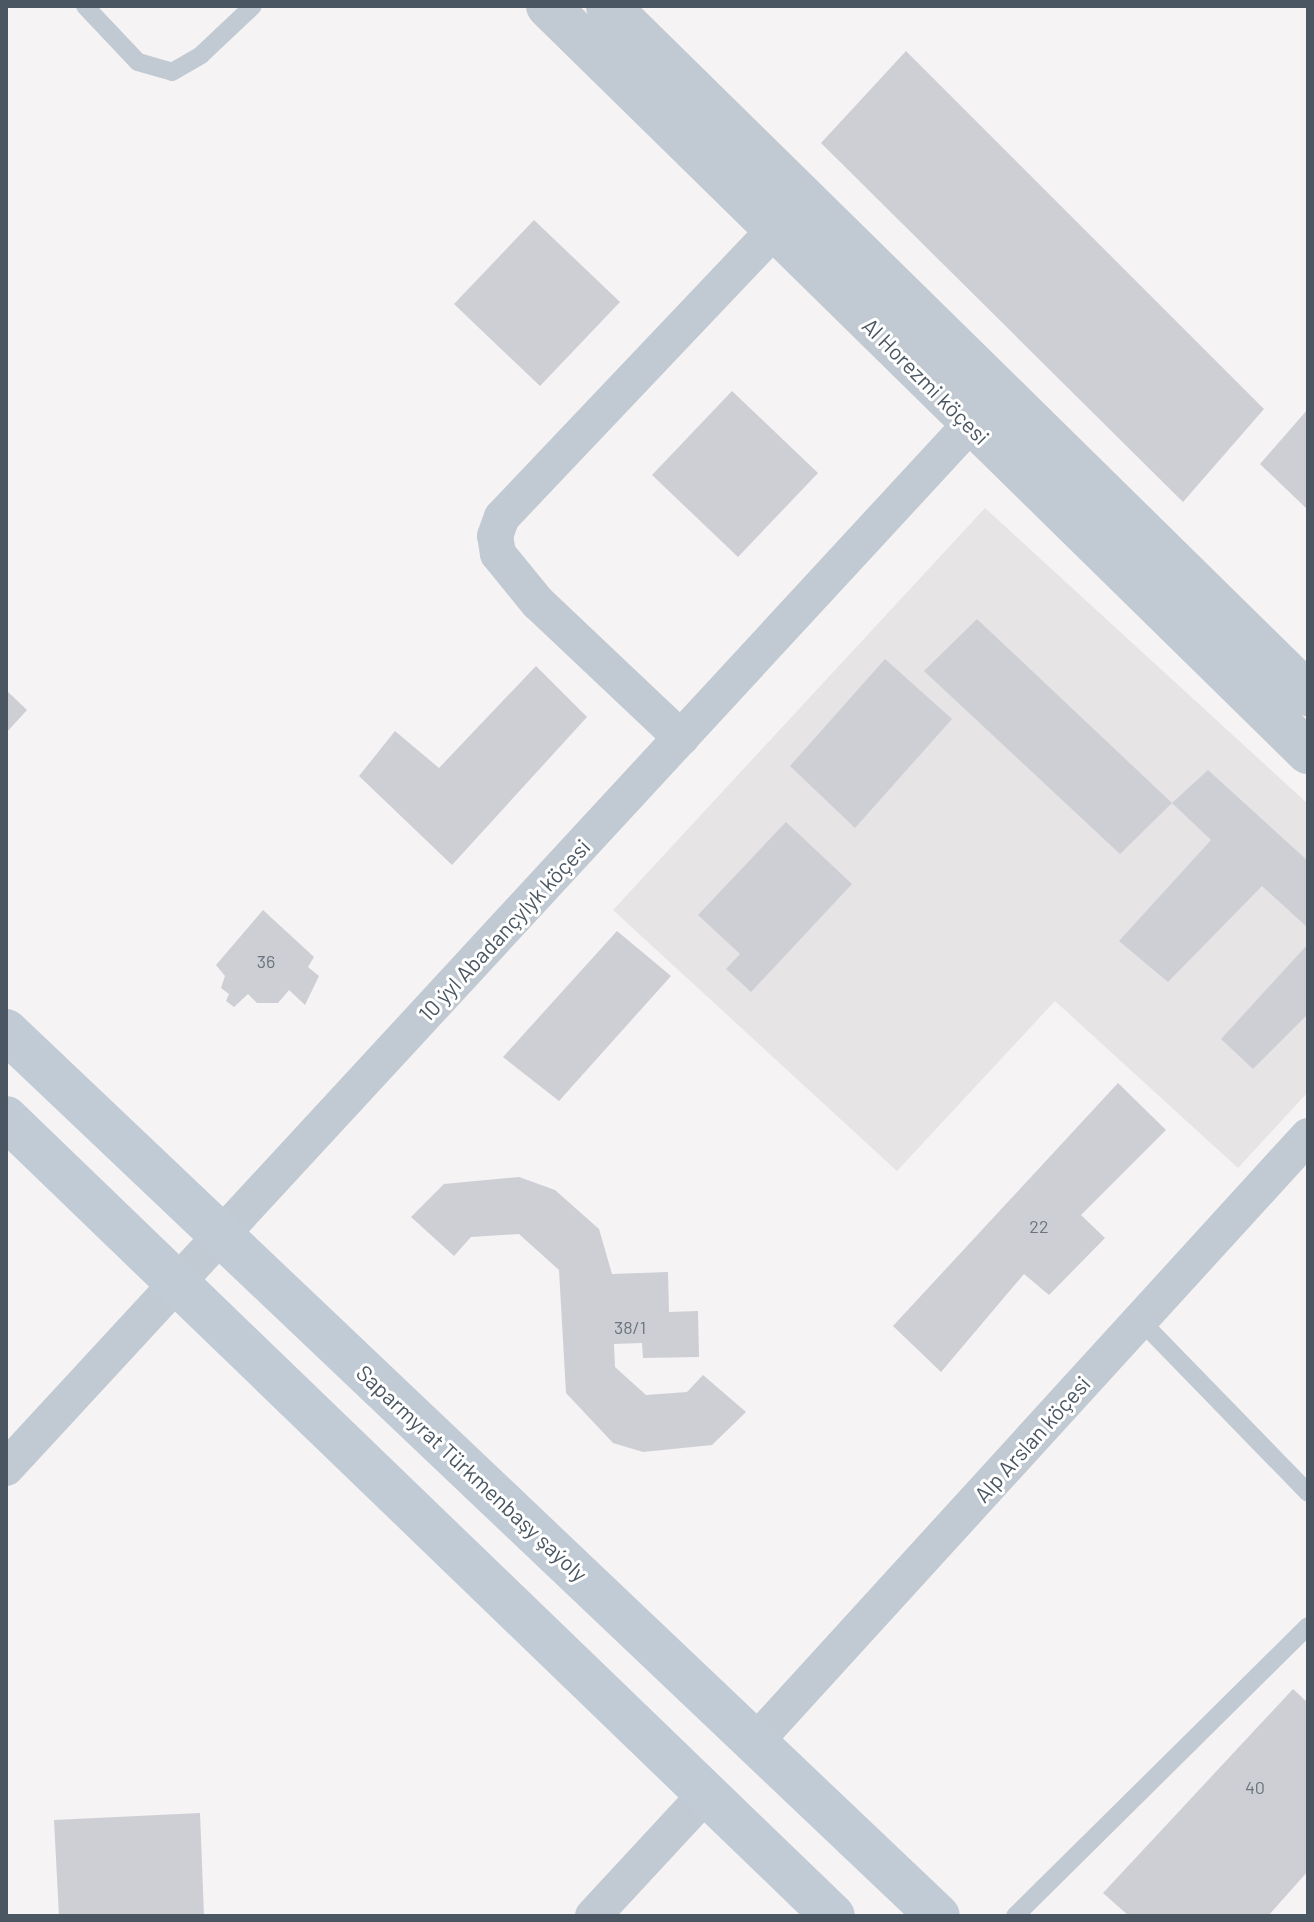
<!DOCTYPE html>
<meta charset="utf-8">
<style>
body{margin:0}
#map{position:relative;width:1314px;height:1922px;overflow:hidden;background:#f5f3f3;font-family:Barlow,sans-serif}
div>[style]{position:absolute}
.education>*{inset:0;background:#e6e4e5}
.building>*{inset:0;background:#cdcfd5}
.service>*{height:18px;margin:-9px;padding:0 9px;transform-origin:9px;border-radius:9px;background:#c1cad2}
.minor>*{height:36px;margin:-18px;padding:0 18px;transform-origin:18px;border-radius:18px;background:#c1cad2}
.tertiary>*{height:44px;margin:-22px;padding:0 22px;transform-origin:22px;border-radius:22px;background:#c1cad2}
.secondary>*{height:44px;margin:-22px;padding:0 22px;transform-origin:22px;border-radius:22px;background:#c1cbd6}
span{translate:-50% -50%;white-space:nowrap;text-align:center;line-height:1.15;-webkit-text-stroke:6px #fff;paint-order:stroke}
.number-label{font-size:18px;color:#6b747e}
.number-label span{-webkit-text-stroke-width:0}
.street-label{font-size:22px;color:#4a5661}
.frame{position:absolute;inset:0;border:8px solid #4a5661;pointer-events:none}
</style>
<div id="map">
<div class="education">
<i style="clip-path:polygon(985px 508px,1308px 804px,1308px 1092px,1238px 1168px,1055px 1001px,897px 1171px,613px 910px)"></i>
</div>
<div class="building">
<i style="clip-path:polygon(906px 51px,1264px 409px,1183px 502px,821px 143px)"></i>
<i style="clip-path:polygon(534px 220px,620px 302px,540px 386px,454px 304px)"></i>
<i style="clip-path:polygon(732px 391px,818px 473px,738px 557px,652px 475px)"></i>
<i style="clip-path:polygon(1308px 409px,1308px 510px,1260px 464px)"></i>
<i style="clip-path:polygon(977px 619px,1172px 803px,1208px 770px,1308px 861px,1308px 928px,1262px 886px,1168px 982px,1119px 941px,1211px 840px,1172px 803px,1120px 854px,924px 671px)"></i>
<i style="clip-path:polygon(885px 659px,952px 719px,855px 828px,790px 766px)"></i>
<i style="clip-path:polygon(536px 666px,587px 717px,452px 865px,359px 776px,395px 731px,439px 768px)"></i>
<i style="clip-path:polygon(6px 690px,27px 710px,6px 733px)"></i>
<i style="clip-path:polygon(786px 822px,852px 884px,751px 992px,726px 969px,740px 954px,698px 915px)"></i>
<i style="clip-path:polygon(263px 910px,314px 957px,308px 967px,319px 976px,305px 1005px,289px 990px,278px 1003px,257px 1003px,248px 994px,234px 1007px,226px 1001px,229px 994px,221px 988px,225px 976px,216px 965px)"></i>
<i style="clip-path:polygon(617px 931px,671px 976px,559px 1101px,503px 1057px)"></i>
<i style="clip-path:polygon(1308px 944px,1308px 1014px,1253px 1069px,1221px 1039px)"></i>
<i style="clip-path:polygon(1118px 1083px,1166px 1130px,1081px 1215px,1105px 1238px,1049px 1295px,1024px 1274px,941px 1372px,893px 1326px)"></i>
<i style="clip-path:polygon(519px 1177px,555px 1190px,599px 1229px,612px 1274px,668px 1272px,669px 1312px,698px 1311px,699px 1357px,643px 1358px,642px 1343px,614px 1344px,615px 1367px,646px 1395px,687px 1392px,703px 1375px,746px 1412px,712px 1445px,643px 1452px,613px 1443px,566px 1393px,559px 1270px,519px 1234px,471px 1237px,454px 1256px,411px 1217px,444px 1184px)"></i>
<i style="clip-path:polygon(1293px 1689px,1308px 1703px,1308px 1871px,1268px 1916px,1129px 1916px,1103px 1893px)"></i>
<i style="clip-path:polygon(200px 1813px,204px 1916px,59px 1916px,54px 1820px)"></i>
</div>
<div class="service">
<i style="left:85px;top:6px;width:77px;rotate:46.6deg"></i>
<i style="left:138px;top:62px;width:35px;rotate:16deg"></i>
<i style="left:172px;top:72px;width:34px;rotate:-30deg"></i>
<i style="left:201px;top:55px;width:71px;rotate:-43.3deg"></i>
<i style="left:1140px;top:1320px;width:241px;rotate:45.8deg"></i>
<i style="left:1015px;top:1916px;width:412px;rotate:-44.7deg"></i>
</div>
<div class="minor">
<i style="left:681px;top:738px;width:197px;rotate:-136.6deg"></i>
<i style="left:538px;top:603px;width:63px;rotate:-129.2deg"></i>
<i style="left:498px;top:554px;width:18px;rotate:-99deg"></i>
<i style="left:495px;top:536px;width:20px;rotate:-70deg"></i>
<i style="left:502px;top:517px;width:395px;rotate:-46.5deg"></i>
<i style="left:6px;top:1468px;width:1449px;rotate:-47.27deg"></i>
<i style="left:756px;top:1741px;width:819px;rotate:-47.62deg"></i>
<i style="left:593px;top:1916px;width:166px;rotate:-47.2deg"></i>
</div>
<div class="tertiary">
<i style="left:548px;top:6px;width:1065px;rotate:44.47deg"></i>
<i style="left:608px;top:6px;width:982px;rotate:44.5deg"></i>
</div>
<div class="secondary">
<i style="left:6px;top:1031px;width:1285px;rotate:43.52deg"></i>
<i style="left:6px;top:1118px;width:1149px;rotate:43.98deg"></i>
</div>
<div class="number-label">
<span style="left:266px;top:961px">36</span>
<span style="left:1039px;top:1226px">22</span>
<span style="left:630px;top:1327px">38/1</span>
<span style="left:1255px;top:1787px">40</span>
</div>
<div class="street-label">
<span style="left:926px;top:381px;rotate:45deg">Al Horezmi köçesi</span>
<span style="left:504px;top:930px;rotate:-47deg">10 ýyl Abadançylyk köçesi</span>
<span style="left:1032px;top:1439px;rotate:-48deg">Alp Arslan köçesi</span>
<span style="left:472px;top:1473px;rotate:43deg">Saparmyrat Türkmenbaşy şaýoly</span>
</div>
<div class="frame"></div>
</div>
